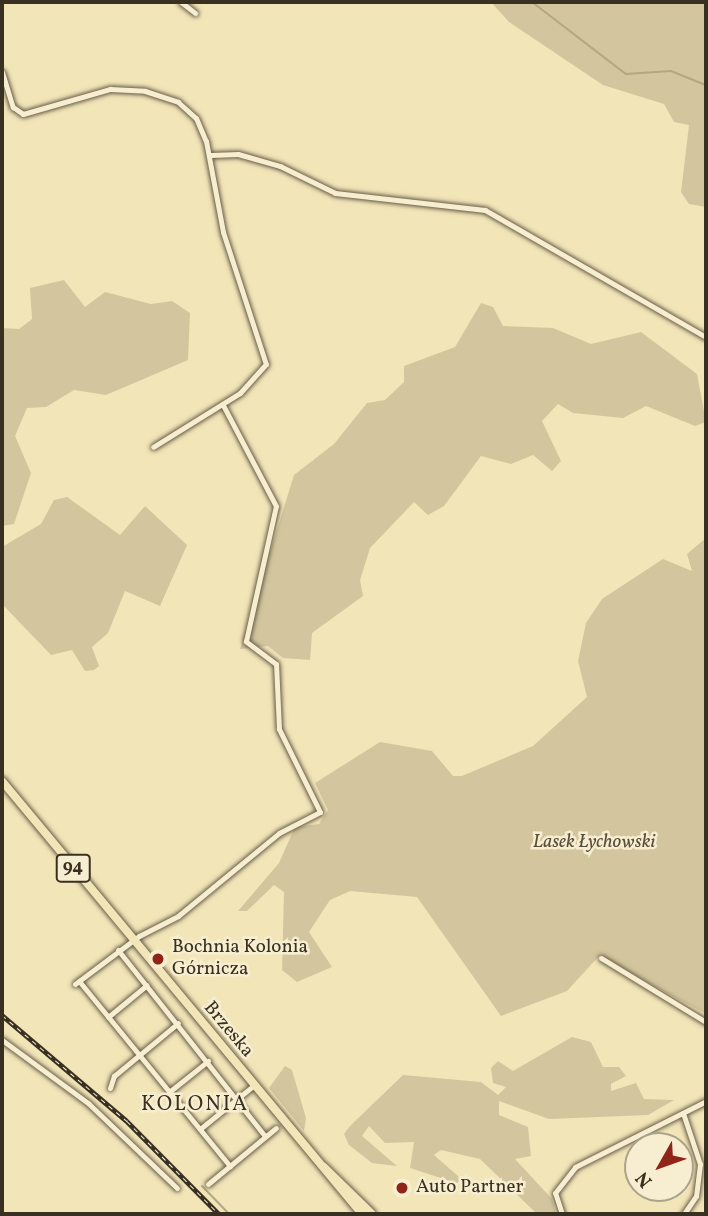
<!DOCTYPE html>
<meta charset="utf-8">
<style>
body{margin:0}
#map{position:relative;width:708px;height:1216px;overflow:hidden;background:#f2e5b8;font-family:Vollkorn,serif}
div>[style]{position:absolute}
.green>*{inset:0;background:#d3c69e}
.stream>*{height:2px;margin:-1px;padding:0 1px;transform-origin:1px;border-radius:1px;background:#b3a785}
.roads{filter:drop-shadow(0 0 2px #685d47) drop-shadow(0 0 2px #685d47)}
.minor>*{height:5px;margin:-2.5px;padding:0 2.5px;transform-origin:2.5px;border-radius:2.5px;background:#f7eed1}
.primary>*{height:8px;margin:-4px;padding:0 4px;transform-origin:4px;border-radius:4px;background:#f2e5b8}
.rail>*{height:4.5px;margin-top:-2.25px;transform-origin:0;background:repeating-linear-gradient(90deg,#f7eed1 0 5px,#3a3021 0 10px);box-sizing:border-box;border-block:2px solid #3a3021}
.dots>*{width:19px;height:19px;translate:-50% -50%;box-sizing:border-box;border:4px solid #f7eed1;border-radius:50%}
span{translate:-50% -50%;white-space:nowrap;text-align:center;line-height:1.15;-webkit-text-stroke:5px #f7eed1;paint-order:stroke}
.shield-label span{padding:2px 5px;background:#f7eed1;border:2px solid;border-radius:5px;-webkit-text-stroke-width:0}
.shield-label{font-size:18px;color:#3a3021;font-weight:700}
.park-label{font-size:19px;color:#594e3a;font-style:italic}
.poi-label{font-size:19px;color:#3a3021}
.left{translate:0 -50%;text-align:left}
.street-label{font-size:19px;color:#3a3021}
.neighbourhood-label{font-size:21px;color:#3a3021;letter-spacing:2px}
.frame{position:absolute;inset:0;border:4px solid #3a3021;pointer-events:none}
.north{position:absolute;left:624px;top:1132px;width:70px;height:70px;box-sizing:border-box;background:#f7eed1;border:2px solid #aba28b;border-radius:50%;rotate:230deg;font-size:19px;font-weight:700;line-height:28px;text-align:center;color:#3a3021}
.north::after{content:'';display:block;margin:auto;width:24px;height:32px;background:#8f2418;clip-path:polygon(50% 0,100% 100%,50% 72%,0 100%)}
</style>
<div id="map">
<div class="green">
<i style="clip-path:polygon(491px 2px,706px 2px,706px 207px,689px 204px,681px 192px,689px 125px,674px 122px,664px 104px,603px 85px,509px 22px)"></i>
<i style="clip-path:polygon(64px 280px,85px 307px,105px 292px,151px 304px,172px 301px,190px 313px,188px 360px,106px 395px,74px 390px,46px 407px,27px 408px,15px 436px,31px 473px,14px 524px,2px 526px,2px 328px,19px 329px,32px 319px,30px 288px)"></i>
<i style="clip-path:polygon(481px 303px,493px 307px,503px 326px,553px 328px,591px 344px,641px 332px,697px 374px,706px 422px,695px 426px,646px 406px,623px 418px,573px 413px,558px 404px,542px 421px,561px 461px,552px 471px,533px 455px,511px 464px,481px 456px,444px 506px,428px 515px,414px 502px,370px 548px,360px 580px,363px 596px,312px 633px,310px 660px,283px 658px,268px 646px,240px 649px,294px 475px,334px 444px,367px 403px,385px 400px,404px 382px,404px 366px,455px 347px)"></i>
<i style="clip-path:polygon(67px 497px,120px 535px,145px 506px,187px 545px,160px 606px,125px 591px,108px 633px,92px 647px,99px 666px,94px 670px,85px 671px,72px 650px,51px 655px,2px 604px,2px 547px,41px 524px,54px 500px)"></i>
<i style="clip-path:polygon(706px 538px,706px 1014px,599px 956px,567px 991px,501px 1016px,417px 897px,350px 891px,330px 900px,309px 932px,332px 967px,297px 982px,282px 970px,284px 892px,274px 885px,247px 911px,238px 911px,279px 863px,295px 827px,319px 824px,328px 810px,315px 783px,380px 742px,432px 751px,453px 776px,462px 776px,533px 746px,587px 697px,578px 661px,586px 623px,602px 599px,663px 559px,692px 571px,687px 554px)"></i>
<i style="clip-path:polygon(572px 1037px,591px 1042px,603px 1067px,619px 1067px,626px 1076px,611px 1084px,611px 1091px,636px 1083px,644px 1099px,674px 1100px,648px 1115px,549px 1119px,499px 1101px,499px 1115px,528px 1127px,531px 1156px,515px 1159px,552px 1199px,556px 1214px,535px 1212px,480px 1159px,441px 1150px,434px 1155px,466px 1183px,459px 1184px,410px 1168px,414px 1142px,385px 1143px,369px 1126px,362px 1136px,397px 1166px,372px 1163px,349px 1145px,344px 1134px,350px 1126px,403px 1075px,481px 1082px,498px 1095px,506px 1087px,493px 1083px,491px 1068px,498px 1061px,513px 1071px)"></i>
<i style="clip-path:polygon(285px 1066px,292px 1070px,306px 1118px,304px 1131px,269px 1088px)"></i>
</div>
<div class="stream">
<i style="left:532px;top:2px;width:118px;rotate:37.5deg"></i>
<i style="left:626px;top:74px;width:45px;rotate:-3.8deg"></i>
<i style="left:671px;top:71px;width:38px;rotate:22deg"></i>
<i style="left:202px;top:1186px;width:39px;rotate:46deg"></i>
</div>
<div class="roads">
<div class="minor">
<i style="left:181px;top:2px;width:18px;rotate:38deg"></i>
<i style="left:2px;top:72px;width:37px;rotate:73deg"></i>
<i style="left:13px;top:107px;width:12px;rotate:35deg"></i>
<i style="left:23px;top:114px;width:91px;rotate:-16deg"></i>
<i style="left:110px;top:89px;width:35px;rotate:3deg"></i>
<i style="left:145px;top:91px;width:35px;rotate:18deg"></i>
<i style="left:178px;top:102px;width:24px;rotate:42deg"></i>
<i style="left:196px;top:118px;width:25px;rotate:67deg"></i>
<i style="left:206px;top:141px;width:93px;rotate:79.4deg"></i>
<i style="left:223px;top:232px;width:139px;rotate:72deg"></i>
<i style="left:266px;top:364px;width:39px;rotate:132deg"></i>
<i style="left:240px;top:393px;width:102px;rotate:148.2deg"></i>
<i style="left:211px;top:155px;width:27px;rotate:-2deg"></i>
<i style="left:238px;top:154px;width:44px;rotate:15.9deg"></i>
<i style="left:280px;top:166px;width:61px;rotate:26.1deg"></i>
<i style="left:335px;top:193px;width:151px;rotate:6.5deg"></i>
<i style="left:485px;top:210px;width:255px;rotate:29.9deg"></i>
<i style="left:118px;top:950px;width:237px;rotate:51.7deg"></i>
<i style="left:601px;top:958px;width:123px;rotate:31.4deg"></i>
<i style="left:79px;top:981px;width:239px;rotate:50.8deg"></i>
<i style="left:75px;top:984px;width:80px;rotate:-36.9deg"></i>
<i style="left:139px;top:936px;width:44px;rotate:-27.1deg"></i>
<i style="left:178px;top:916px;width:131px;rotate:-39.4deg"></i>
<i style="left:279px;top:833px;width:46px;rotate:-27.1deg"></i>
<i style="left:320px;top:812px;width:93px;rotate:-116.3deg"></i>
<i style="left:279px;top:729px;width:65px;rotate:-92.6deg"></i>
<i style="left:276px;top:664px;width:38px;rotate:-143deg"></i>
<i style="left:246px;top:641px;width:138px;rotate:-77.5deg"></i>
<i style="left:276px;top:506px;width:114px;rotate:-117.7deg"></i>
<i style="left:108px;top:1017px;width:50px;rotate:-39.4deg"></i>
<i style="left:2px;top:1040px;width:107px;rotate:36.2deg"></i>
<i style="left:88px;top:1103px;width:123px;rotate:43.7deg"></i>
<i style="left:110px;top:1088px;width:13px;rotate:-72deg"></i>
<i style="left:114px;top:1076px;width:83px;rotate:-39.6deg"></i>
<i style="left:169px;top:1092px;width:50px;rotate:-38.5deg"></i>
<i style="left:683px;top:1113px;width:54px;rotate:71.6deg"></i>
<i style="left:700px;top:1164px;width:32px;rotate:97deg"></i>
<i style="left:696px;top:1196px;width:22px;rotate:124deg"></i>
<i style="left:200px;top:1129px;width:68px;rotate:-39.1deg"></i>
<i style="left:208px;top:1184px;width:88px;rotate:-39.5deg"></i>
<i style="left:562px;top:1214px;width:22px;rotate:-108deg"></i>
<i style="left:555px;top:1193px;width:33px;rotate:-52deg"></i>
<i style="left:575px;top:1167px;width:147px;rotate:-26.7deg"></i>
</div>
<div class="primary">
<i style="left:2px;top:781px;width:563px;rotate:50.26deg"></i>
<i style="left:324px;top:1167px;width:67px;rotate:44.4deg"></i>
</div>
</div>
<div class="rail">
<i style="left:2px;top:1015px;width:164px;rotate:40.3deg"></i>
<i style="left:127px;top:1121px;width:131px;rotate:45.3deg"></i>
</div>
<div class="dots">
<i style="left:158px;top:959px;background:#8f2418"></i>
<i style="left:402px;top:1188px;background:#8f2418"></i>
</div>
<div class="shield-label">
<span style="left:73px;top:868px">94</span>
</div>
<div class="park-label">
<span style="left:594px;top:843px">Lasek Łychowski</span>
</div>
<div class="poi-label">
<span class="left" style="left:172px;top:959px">Bochnia Kolonia<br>Górnicza</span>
<span class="left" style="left:416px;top:1188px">Auto Partner</span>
</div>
<div class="street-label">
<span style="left:228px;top:1030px;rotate:50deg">Brzeska</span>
</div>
<div class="neighbourhood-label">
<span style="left:195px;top:1105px">KOLONIA</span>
</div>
<div class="frame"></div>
<div class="north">N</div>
</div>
